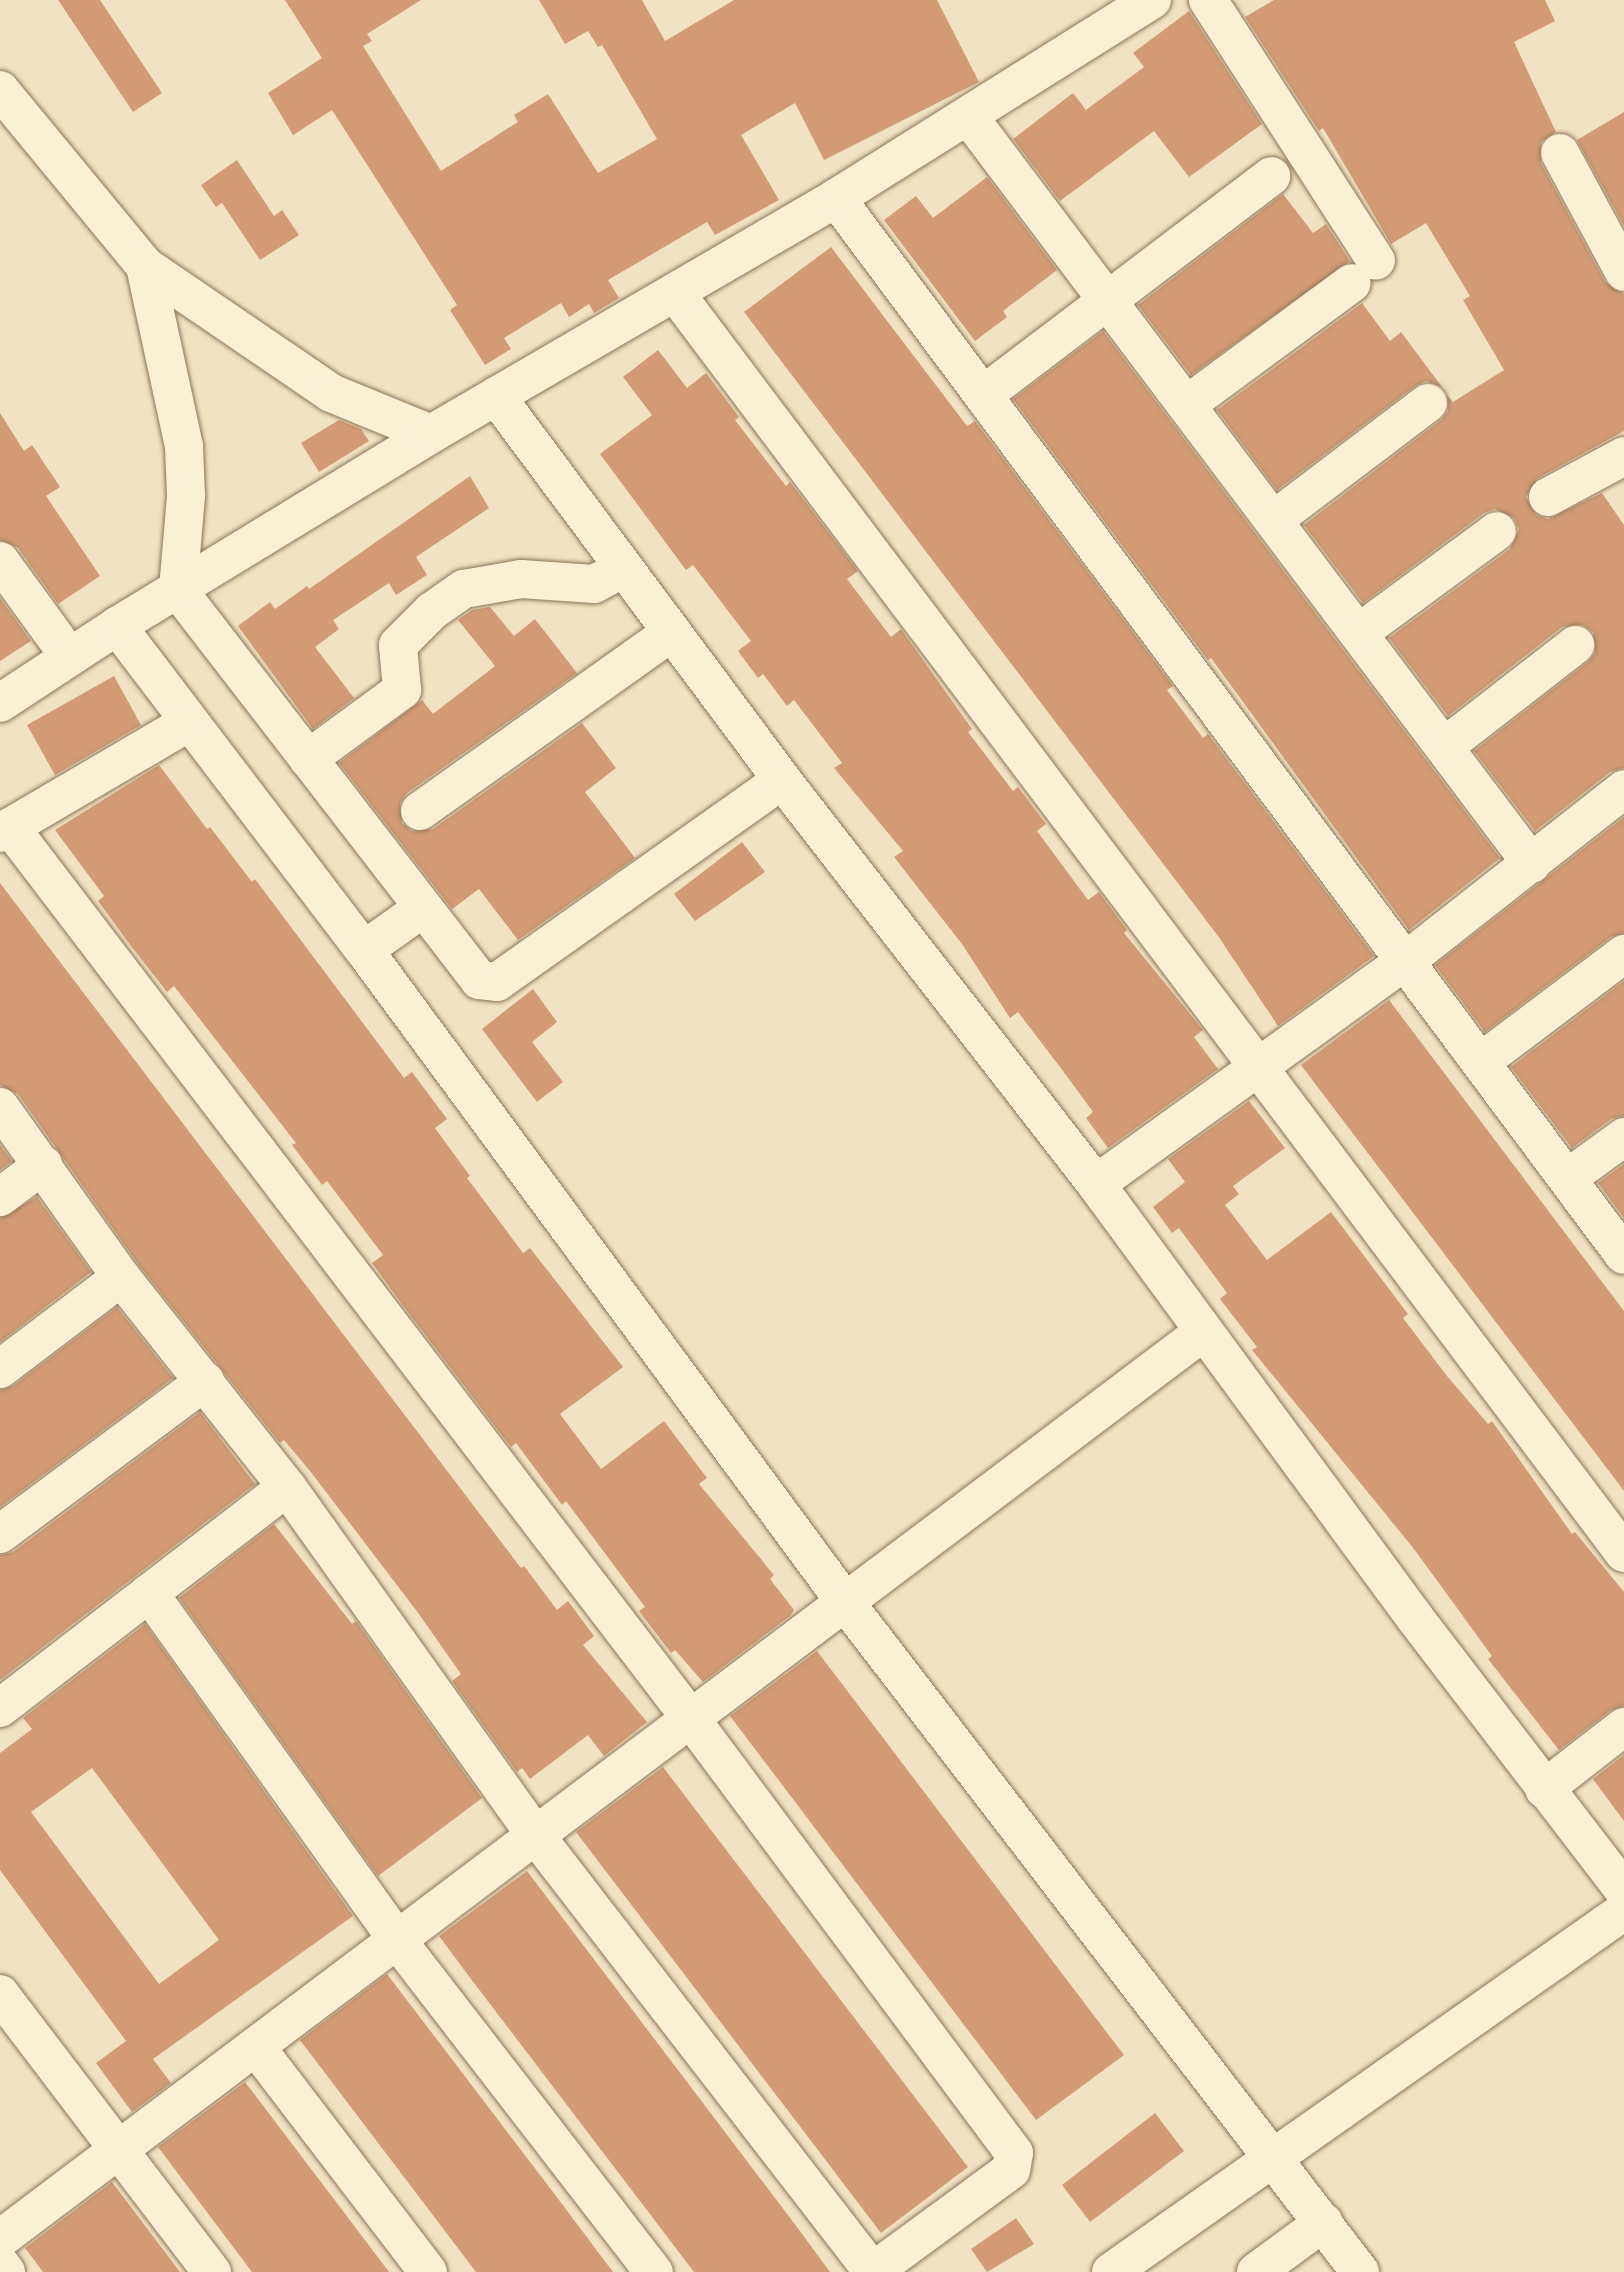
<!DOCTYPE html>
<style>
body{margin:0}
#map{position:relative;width:1624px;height:2272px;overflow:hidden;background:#f1e3c2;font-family:Bitter,serif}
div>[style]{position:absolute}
.building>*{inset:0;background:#d29b75}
.roads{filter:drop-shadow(0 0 2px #8c7358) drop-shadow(0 0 2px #8c7358)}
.minor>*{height:38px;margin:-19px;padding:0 19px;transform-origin:19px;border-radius:19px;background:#fbf0d6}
span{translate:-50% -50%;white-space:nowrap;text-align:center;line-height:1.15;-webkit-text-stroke:5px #f8edd2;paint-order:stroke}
</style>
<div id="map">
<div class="building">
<i style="clip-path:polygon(58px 0,100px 0,162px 93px,133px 112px)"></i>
<i style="clip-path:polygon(285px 0,421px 0,367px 34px,372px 41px,363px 46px,441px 171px,518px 122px,514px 115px,548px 94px,598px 173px,657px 139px,602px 45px,598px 47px,588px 31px,565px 44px,539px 0,642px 0,665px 41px,734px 0,937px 0,979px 82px,824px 160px,795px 103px,741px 135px,779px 200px,715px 235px,707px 222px,608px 280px,619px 298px,594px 313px,589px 304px,569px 317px,561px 303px,504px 338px,511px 349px,485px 365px,450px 310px,457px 305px,332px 110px,293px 135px,268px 93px,322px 58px)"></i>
<i style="clip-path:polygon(1274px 0,1545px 0,1555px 21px,1514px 42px,1556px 132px,1541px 142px,1541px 163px,1605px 282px,1624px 294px,1624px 431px,1538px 478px,1526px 497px,1536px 515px,1548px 519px,1602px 493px,1624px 525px,1624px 768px,1610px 772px,1535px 831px,1474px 751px,1588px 662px,1595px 653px,1593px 632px,1583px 625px,1562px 627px,1448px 716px,1389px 638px,1510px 549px,1519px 529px,1514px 518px,1495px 509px,1484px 513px,1363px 603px,1304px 525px,1441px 420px,1448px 411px,1447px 395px,1453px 402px,1504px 370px,1463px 300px,1470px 296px,1426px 223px,1391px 244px,1323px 128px,1319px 131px,1245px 17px)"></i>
<i style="clip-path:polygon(1189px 11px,1262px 124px,1189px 177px,1154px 131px,1060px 201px,1013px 139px,1073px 93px,1086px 110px,1144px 67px,1133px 53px)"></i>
<i style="clip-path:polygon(1624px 112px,1624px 226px,1577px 140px)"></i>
<i style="clip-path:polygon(237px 160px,274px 216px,282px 210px,299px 235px,260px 260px,222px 203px,216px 207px,201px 185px)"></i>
<i style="clip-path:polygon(987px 177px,1057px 270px,1003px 311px,1007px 317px,975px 341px,884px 220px,916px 196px,933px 218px)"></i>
<i style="clip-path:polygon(1283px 194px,1313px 233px,1326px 224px,1350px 261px,1191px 375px,1138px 305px)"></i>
<i style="clip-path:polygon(831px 247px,967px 426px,975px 421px,1173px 686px,1167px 690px,1203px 738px,1208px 734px,1374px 956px,1278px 1026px,1218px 936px,744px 312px)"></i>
<i style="clip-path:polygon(1362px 303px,1390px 341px,1401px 332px,1442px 387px,1426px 381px,1415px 386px,1277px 490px,1217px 410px)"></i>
<i style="clip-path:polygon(1103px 331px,1500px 858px,1409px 930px,1211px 658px,1208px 660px,1013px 399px)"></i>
<i style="clip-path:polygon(658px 350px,687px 388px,706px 373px,739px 417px,735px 420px,786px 486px,790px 482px,858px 571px,847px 579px,891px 637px,901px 629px,972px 729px,968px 732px,1013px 791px,1018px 787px,1046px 824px,1037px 831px,1088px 900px,1099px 892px,1127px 930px,1124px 933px,1203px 1030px,1194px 1037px,1218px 1069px,1108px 1148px,1086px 1118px,1093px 1112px,1063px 1071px,1018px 1012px,1010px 1018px,962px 944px,894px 857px,903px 851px,834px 768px,842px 763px,794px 700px,787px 706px,763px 674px,758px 678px,738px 651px,751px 641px,693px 565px,686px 570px,600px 454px,652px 415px,623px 377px)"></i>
<i style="clip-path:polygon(0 413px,24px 451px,32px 445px,60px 487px,46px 496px,100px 576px,58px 604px,18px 548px,0 540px)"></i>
<i style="clip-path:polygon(339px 420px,361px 429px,369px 441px,319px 472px,301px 443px)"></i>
<i style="clip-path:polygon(470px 476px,489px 508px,416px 557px,427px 575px,396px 595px,389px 583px,333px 620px,339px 629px,315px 647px,354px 698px,313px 729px,238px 626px,270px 602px,275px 609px,307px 586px,309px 589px)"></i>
<i style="clip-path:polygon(0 598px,31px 641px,0 661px)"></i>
<i style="clip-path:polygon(490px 607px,514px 636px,535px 619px,577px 673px,407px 793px,400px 803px,402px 823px,412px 831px,433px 829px,582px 723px,616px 768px,585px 792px,635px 858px,518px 940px,479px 889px,452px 909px,339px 763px,422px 700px,433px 714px,495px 666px,458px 620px,472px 610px)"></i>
<i style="clip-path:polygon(114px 676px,141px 725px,55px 775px,27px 725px)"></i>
<i style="clip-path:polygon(159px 765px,207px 829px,210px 827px,252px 882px,255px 879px,404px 1078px,412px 1072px,447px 1119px,435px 1128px,470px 1176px,467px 1178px,523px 1253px,530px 1248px,623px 1367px,560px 1414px,601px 1469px,664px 1421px,707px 1478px,699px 1484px,774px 1575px,770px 1579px,794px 1610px,791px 1615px,703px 1682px,675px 1650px,671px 1653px,639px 1611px,645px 1607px,566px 1501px,562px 1505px,516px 1443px,511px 1447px,404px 1307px,372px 1263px,383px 1255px,327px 1181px,322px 1185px,292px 1145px,296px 1143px,174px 986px,167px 992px,131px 946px,98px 901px,104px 896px,55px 830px)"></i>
<i style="clip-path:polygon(1624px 817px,1624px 933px,1611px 937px,1485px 1032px,1435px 965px)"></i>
<i style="clip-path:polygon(742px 842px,765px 872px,695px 921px,674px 894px)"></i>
<i style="clip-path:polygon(0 883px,521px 1568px,524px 1566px,557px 1610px,568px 1601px,594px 1636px,583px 1645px,647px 1722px,604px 1756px,588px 1735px,530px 1779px,522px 1768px,517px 1772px,452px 1681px,461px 1674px,416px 1610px,310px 1471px,284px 1440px,280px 1443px,138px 1264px,18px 1094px,0 1085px)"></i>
<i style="clip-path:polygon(1624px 981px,1624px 1116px,1611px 1119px,1572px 1148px,1511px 1067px)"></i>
<i style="clip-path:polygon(533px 989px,557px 1022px,532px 1042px,563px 1082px,537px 1102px,482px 1029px)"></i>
<i style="clip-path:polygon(1389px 1000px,1624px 1311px,1624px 1491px,1301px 1065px)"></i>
<i style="clip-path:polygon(1249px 1101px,1285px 1148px,1233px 1186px,1239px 1194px,1225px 1205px,1267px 1260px,1331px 1212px,1408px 1314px,1403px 1318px,1447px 1376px,1488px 1424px,1492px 1421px,1572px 1534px,1575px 1532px,1624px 1592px,1624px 1706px,1611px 1710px,1559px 1750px,1488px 1659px,1492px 1656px,1414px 1549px,1252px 1350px,1257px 1347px,1220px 1299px,1227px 1293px,1179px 1228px,1172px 1233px,1153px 1207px,1185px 1182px,1168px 1159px)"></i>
<i style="clip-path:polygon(0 1145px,12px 1161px,0 1170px)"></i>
<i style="clip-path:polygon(1624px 1164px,1624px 1218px,1598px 1183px)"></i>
<i style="clip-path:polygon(37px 1197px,91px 1272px,0 1342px,0 1218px)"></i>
<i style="clip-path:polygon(117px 1307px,173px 1378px,0 1507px,0 1390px,13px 1386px)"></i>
<i style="clip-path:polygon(200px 1412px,255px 1484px,0 1680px,0 1555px,13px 1552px)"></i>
<i style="clip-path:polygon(274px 1524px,352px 1624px,356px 1621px,482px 1798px,378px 1876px,179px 1598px)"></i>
<i style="clip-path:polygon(evenodd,145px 1624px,353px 1916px,153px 2059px,171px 2083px,132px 2112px,96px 2063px,126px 2041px,0 1870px,0 1753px,32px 1729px,23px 1718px,145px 1624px,92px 1768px,219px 1940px,159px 1984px,31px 1812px,92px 1768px)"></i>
<i style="clip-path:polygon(817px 1651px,1124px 2055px,1036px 2120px,730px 1716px)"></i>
<i style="clip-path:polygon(1624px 1755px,1624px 1821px,1593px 1779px)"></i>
<i style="clip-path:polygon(663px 1767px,968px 2167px,881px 2233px,576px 1832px)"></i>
<i style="clip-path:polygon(527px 1871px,797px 2227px,830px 2272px,694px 2272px,471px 1979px,439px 1936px)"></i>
<i style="clip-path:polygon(387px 1974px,553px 2192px,613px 2272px,476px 2272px,300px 2040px)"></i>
<i style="clip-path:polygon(245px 2082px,343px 2211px,389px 2272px,252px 2272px,158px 2147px)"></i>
<i style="clip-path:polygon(1155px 2113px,1184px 2151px,1090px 2222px,1062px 2185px)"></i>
<i style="clip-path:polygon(112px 2182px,180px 2272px,43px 2272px,25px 2248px)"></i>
<i style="clip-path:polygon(1016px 2218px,1034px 2244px,987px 2272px,971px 2249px)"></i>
</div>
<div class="roads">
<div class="minor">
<i style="left:1208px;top:0;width:310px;rotate:57.2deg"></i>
<i style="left:0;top:90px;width:228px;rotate:50.5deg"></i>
<i style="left:145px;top:266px;width:225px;rotate:34.3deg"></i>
<i style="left:331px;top:393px;width:108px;rotate:22.3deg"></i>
<i style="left:969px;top:117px;width:935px;rotate:53deg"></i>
<i style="left:1560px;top:153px;width:135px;rotate:61.7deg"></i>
<i style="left:836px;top:198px;width:1318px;rotate:53.3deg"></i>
<i style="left:145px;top:266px;width:184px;rotate:77.8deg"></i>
<i style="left:184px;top:446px;width:50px;rotate:87.7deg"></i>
<i style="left:186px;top:496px;width:94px;rotate:94.9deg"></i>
<i style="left:178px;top:590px;width:493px;rotate:52.3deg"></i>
<i style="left:479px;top:980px;width:18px;rotate:6deg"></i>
<i style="left:497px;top:982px;width:349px;rotate:-35.3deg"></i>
<i style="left:676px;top:294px;width:1576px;rotate:53.02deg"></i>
<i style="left:983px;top:395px;width:362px;rotate:-37.2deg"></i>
<i style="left:496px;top:396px;width:479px;rotate:53.3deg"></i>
<i style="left:782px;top:780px;width:512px;rotate:52.14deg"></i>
<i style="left:1096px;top:1184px;width:539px;rotate:53.68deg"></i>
<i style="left:1415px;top:1618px;width:343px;rotate:52.5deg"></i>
<i style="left:1189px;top:403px;width:202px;rotate:-36.4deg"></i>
<i style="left:1548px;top:497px;width:86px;rotate:-28.3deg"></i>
<i style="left:1275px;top:519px;width:192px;rotate:-37.2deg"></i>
<i style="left:0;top:561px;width:117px;rotate:54deg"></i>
<i style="left:117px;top:626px;width:407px;rotate:52.7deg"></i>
<i style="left:364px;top:950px;width:810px;rotate:53.58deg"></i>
<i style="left:845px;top:1602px;width:845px;rotate:52.45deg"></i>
<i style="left:1360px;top:632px;width:170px;rotate:-36.4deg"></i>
<i style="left:0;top:703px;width:140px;rotate:-33.3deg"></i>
<i style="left:117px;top:626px;width:368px;rotate:-31.4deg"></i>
<i style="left:431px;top:434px;width:469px;rotate:-30.2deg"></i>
<i style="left:836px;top:198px;width:373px;rotate:-32.1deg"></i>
<i style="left:1445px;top:746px;width:165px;rotate:-37.8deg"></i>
<i style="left:308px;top:759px;width:117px;rotate:-36.3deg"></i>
<i style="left:402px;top:690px;width:45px;rotate:-95.1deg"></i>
<i style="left:398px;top:645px;width:48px;rotate:-45deg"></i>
<i style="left:432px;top:611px;width:39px;rotate:-35deg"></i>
<i style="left:464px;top:589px;width:58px;rotate:-10deg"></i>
<i style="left:521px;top:579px;width:73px;rotate:3.9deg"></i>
<i style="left:594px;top:584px;width:34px;rotate:-28deg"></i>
<i style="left:420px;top:811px;width:309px;rotate:-35.4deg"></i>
<i style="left:10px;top:827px;width:1122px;rotate:52.64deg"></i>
<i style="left:691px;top:1719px;width:541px;rotate:53.34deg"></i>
<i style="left:1014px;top:2153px;width:17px;rotate:100deg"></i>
<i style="left:1011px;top:2170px;width:172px;rotate:143.7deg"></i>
<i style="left:0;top:833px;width:219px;rotate:-30.4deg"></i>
<i style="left:364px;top:950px;width:72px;rotate:-35.4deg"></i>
<i style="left:1482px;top:1061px;width:178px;rotate:-37deg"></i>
<i style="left:0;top:1107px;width:209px;rotate:54.6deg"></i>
<i style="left:121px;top:1277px;width:268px;rotate:51.7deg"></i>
<i style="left:287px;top:1487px;width:429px;rotate:54.5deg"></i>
<i style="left:536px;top:1836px;width:551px;rotate:52.3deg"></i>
<i style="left:1569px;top:1177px;width:68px;rotate:-36deg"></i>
<i style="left:1096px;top:1184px;width:383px;rotate:-35.8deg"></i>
<i style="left:1407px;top:960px;width:276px;rotate:-38.2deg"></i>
<i style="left:0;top:1197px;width:54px;rotate:-36.7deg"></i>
<i style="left:0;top:1369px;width:152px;rotate:-37.2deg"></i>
<i style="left:0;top:1534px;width:256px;rotate:-36.7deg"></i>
<i style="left:149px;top:1593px;width:427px;rotate:54.4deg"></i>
<i style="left:397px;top:1940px;width:420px;rotate:52.3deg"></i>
<i style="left:0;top:1708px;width:362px;rotate:-37.6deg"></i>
<i style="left:1544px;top:1789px;width:101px;rotate:-37.8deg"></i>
<i style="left:0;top:1994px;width:350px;rotate:52.7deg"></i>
<i style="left:256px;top:2047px;width:283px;rotate:52.6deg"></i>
<i style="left:0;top:2239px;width:1507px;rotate:-37.01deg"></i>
<i style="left:0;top:2264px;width:10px;rotate:53deg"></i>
<i style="left:1111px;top:2272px;width:627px;rotate:-35.13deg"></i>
<i style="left:1256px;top:2272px;width:84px;rotate:-36.3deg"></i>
</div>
</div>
</div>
